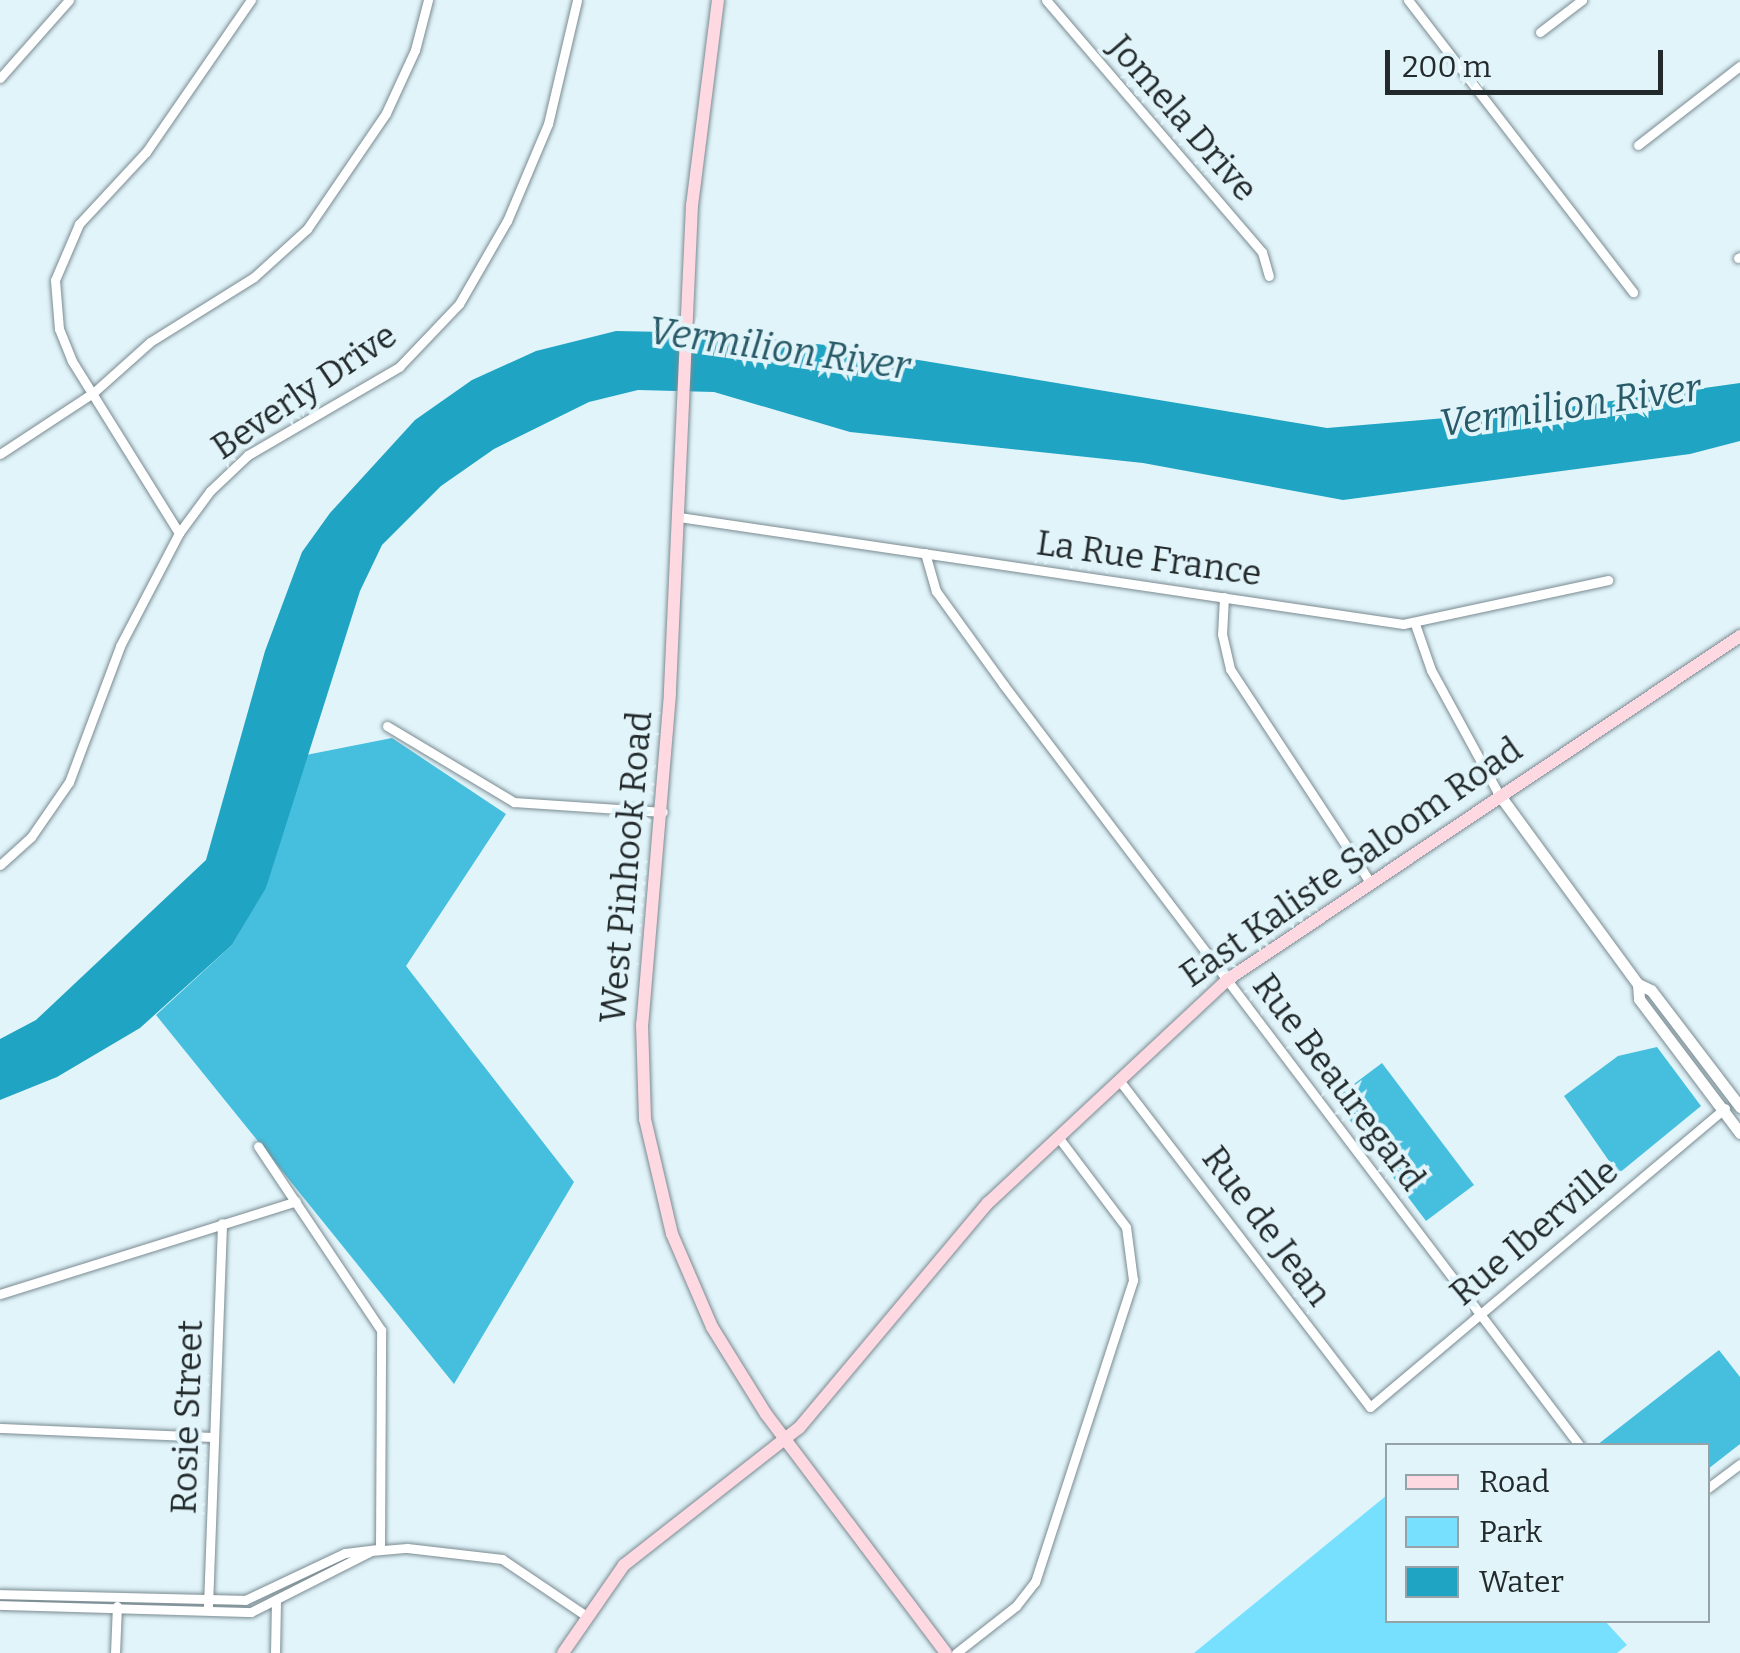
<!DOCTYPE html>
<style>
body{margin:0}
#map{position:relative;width:1740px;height:1653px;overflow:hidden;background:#e1f4fa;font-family:Bitter,serif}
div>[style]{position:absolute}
.green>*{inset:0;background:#76e0fe}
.forest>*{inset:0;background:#46bfdf}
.water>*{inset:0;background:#20a4c3}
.roads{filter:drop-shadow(0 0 2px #7a8b91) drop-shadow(0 0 2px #7a8b91)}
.minor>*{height:9px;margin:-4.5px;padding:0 4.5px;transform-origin:4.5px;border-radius:4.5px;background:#fff}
.tertiary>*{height:11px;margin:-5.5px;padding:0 5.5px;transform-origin:5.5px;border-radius:5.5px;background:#fff}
.secondary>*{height:12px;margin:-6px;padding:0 6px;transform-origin:6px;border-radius:6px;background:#fed9e1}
span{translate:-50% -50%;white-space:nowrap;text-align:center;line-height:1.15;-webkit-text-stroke:8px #e1f4fa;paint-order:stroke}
.street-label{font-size:35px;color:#232a2c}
.water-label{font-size:38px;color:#285a68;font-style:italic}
.legend{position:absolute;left:1385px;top:1443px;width:325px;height:180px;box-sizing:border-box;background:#e1f4fa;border:2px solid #95a3a8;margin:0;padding:12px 18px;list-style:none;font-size:30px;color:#232a2c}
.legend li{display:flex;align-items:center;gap:20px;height:50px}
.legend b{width:50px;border:2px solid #95a3a8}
.scale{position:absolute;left:1385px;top:50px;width:278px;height:45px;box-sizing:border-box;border:5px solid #232a2c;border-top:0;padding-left:12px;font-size:30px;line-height:35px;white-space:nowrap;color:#232a2c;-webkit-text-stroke:8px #e1f4fa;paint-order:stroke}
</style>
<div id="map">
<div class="green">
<i style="clip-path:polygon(1387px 1495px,1388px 1620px,1605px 1621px,1627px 1645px,1617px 1653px,1194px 1653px)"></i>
</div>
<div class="forest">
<i style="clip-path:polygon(392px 738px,506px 814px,406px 966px,574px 1182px,454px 1384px,156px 1015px,232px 945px,266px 887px,306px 755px)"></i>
<i style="clip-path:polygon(1657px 1047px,1701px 1106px,1618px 1174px,1564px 1096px,1618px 1056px)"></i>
<i style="clip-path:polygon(1382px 1063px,1474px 1185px,1426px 1221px,1334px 1099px)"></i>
<i style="clip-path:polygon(1719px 1350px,1740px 1377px,1740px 1444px,1708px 1469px,1708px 1446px,1597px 1445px)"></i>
</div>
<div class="water">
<i style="clip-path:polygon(616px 331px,719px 333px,834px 346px,1327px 428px,1554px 409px,1740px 383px,1740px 441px,1690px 454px,1343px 500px,1143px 463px,850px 432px,714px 392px,638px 390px,589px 402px,494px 449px,441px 486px,382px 545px,360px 591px,266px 888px,232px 945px,140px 1028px,57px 1077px,0 1100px,0 1039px,36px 1020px,206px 860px,265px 651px,302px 552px,330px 513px,415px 420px,472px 380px,536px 351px)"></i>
</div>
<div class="roads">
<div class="minor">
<i style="left:1046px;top:0;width:332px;rotate:49.4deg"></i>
<i style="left:1262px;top:252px;width:25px;rotate:74deg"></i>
<i style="left:1408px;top:0;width:369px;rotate:52.4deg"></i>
<i style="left:1540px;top:32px;width:53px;rotate:-37.3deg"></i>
<i style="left:0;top:78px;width:104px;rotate:-48.5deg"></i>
<i style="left:1638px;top:145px;width:129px;rotate:-37.8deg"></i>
<i style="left:1738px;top:258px;width:2px;rotate:-27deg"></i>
<i style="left:0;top:454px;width:111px;rotate:-33.3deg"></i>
<i style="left:93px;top:393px;width:76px;rotate:-41.8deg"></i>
<i style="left:150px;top:342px;width:123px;rotate:-32deg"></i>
<i style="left:254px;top:277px;width:72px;rotate:-42.2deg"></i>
<i style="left:307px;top:229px;width:140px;rotate:-55.7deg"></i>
<i style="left:386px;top:113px;width:69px;rotate:-65.3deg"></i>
<i style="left:415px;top:50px;width:52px;rotate:-75.4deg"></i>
<i style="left:679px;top:517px;width:732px;rotate:8.41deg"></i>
<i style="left:1403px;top:624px;width:210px;rotate:-12.1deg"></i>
<i style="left:179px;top:533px;width:203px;rotate:-121.9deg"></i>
<i style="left:72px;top:361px;width:35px;rotate:-112deg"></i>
<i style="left:59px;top:329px;width:49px;rotate:-94.7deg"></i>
<i style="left:55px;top:280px;width:61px;rotate:-66.8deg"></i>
<i style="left:79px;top:224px;width:98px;rotate:-47.1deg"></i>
<i style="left:146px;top:152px;width:185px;rotate:-55.4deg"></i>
<i style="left:925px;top:553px;width:40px;rotate:74deg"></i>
<i style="left:936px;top:591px;width:115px;rotate:54.2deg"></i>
<i style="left:1003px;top:684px;width:956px;rotate:52.87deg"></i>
<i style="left:1224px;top:597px;width:37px;rotate:93deg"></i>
<i style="left:1222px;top:634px;width:36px;rotate:77deg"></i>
<i style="left:1230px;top:669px;width:254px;rotate:56.7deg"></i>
<i style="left:1415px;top:624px;width:49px;rotate:70.8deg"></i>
<i style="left:1431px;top:670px;width:140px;rotate:61.4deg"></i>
<i style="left:387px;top:726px;width:148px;rotate:30.9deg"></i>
<i style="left:514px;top:802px;width:149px;rotate:3.8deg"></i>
<i style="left:0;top:865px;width:42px;rotate:-42.1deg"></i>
<i style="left:31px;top:837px;width:67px;rotate:-55.4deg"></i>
<i style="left:69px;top:782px;width:145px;rotate:-69.4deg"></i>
<i style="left:120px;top:646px;width:127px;rotate:-62.4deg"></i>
<i style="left:179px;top:533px;width:52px;rotate:-53.6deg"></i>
<i style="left:210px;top:491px;width:52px;rotate:-43.5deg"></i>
<i style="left:248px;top:455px;width:175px;rotate:-30.2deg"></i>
<i style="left:399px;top:367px;width:87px;rotate:-46.4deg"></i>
<i style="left:459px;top:304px;width:96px;rotate:-60deg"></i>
<i style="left:507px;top:221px;width:105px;rotate:-67.1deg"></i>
<i style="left:548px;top:124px;width:127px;rotate:-76.8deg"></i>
<i style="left:1119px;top:1080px;width:412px;rotate:52.5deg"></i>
<i style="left:1370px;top:1407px;width:464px;rotate:-40.1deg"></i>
<i style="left:0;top:1294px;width:310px;rotate:-17.4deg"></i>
<i style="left:0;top:1428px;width:214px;rotate:2.4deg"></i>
<i style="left:1708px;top:1488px;width:40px;rotate:-37deg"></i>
<i style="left:0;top:1594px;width:245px;rotate:1.4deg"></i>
<i style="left:245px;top:1600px;width:110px;rotate:-25.2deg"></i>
<i style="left:345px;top:1553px;width:35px;rotate:-7deg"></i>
<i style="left:380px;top:1549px;width:219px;rotate:-89.7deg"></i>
<i style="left:381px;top:1330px;width:221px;rotate:-123.8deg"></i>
<i style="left:0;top:1605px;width:251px;rotate:1.6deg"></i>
<i style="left:251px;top:1612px;width:135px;rotate:-26.9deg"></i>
<i style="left:371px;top:1551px;width:36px;rotate:-5deg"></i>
<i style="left:407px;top:1548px;width:96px;rotate:6.6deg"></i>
<i style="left:502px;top:1559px;width:100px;rotate:34deg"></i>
<i style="left:208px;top:1606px;width:383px;rotate:-87.9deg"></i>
<i style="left:115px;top:1653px;width:47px;rotate:-87.6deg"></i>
<i style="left:275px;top:1653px;width:52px;rotate:-88.9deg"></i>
<i style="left:956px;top:1653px;width:76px;rotate:-38.1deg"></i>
<i style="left:1016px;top:1606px;width:31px;rotate:-52deg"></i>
<i style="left:1035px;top:1582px;width:318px;rotate:-72deg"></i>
<i style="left:1133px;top:1280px;width:53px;rotate:-97.5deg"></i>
<i style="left:1126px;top:1227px;width:111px;rotate:-127deg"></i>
</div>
<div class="tertiary">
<i style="left:1498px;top:793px;width:237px;rotate:53.8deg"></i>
<i style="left:1638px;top:984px;width:14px;rotate:25deg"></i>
<i style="left:1651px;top:990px;width:147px;rotate:52.7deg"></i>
<i style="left:1638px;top:984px;width:15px;rotate:86deg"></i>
<i style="left:1639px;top:999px;width:168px;rotate:53deg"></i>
</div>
<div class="secondary">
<i style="left:718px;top:0;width:207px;rotate:97.2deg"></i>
<i style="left:692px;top:205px;width:489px;rotate:92.6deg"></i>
<i style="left:670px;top:694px;width:331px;rotate:94.8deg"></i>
<i style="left:642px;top:1024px;width:95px;rotate:88.2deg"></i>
<i style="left:645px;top:1119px;width:118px;rotate:76.8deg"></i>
<i style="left:672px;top:1234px;width:101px;rotate:66.7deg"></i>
<i style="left:712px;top:1327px;width:102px;rotate:58.2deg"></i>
<i style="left:766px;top:1414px;width:299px;rotate:53deg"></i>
<i style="left:563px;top:1653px;width:107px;rotate:-55.3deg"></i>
<i style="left:624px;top:1565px;width:222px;rotate:-38.1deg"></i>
<i style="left:799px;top:1428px;width:294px;rotate:-50deg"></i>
<i style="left:988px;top:1203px;width:327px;rotate:-43deg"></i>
<i style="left:1227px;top:980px;width:618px;rotate:-33.84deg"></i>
</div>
</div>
<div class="street-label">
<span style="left:1183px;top:118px;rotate:49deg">Jomela Drive</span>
<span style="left:304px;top:391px;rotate:-34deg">Beverly Drive</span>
<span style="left:1149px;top:558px;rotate:8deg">La Rue France</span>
<span style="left:1351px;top:862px;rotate:-35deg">East Kaliste Saloom Road</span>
<span style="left:626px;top:867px;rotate:-85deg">West Pinhook Road</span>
<span style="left:1339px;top:1082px;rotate:53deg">Rue Beauregard</span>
<span style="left:1267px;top:1226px;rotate:53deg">Rue de Jean</span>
<span style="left:1534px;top:1232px;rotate:-40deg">Rue Iberville</span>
<span style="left:187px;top:1417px;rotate:-88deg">Rosie Street</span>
</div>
<div class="water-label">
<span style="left:779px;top:349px;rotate:8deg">Vermilion River</span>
<span style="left:1570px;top:406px;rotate:-8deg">Vermilion River</span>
</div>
<ul class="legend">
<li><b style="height:12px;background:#fed9e1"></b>Road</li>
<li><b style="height:28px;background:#76e0fe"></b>Park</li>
<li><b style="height:28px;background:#20a4c3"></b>Water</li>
</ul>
<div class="scale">200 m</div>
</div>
